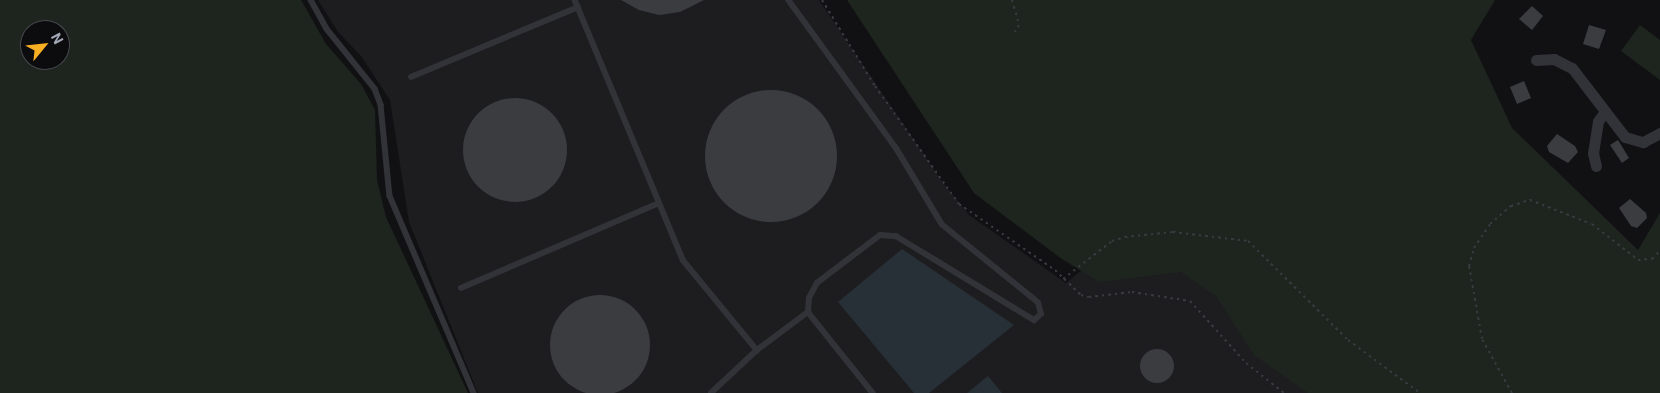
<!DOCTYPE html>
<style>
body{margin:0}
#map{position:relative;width:1660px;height:393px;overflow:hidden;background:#111113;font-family:Roboto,sans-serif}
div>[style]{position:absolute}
.built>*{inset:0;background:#1d1d20}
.green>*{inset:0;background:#1d251e}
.water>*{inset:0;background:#273037}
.building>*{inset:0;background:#3b3c40}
.round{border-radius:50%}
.path>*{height:2px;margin-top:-1px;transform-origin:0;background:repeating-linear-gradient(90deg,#383a3f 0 2.5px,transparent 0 6.5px)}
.lane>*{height:5.5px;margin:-2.75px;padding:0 2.75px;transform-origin:2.75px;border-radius:2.75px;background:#323338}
.street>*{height:11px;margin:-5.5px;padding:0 5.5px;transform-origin:5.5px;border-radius:5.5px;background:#323338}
span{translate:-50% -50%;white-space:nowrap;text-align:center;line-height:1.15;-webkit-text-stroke:4px #0c0c0e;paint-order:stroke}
.north{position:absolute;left:20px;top:20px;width:50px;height:50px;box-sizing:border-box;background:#0c0c0e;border:1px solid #484a50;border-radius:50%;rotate:62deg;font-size:14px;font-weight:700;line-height:20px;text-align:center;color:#a2a7b4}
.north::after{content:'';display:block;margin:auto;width:18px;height:22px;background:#f9af22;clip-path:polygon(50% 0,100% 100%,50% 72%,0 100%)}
</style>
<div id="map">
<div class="built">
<i style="clip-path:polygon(318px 0,819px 0,941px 180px,969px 215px,1066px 283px,1116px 242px,1171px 235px,1413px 393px,478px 393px,409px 222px,390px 100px,361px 56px,338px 32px)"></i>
</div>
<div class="green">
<i style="clip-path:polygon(evenodd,0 0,301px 0,326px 44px,361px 84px,375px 110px,377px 180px,386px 217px,468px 393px,0 393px,0 0,30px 30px,60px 30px,60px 60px,30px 60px,30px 30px)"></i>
<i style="clip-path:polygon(847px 0,1495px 0,1471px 40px,1512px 128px,1638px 250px,1660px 213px,1660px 393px,1308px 393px,1254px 355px,1216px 296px,1181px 272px,1099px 282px,1059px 257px,974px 193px)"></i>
<i style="clip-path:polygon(1640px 25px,1660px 40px,1660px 80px,1621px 51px)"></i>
</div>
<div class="water">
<i style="clip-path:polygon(902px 249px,1014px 325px,929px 393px,914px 393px,838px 302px)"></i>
<i style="clip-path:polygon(988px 376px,1002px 393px,967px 393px)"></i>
</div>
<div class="building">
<i style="clip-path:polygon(621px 0,704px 0,680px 12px,659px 15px,639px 10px)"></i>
<i style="clip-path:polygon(1532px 6px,1543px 16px,1532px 30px,1519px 19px)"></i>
<i style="clip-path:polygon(1589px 25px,1606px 30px,1599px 49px,1583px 44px)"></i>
<i style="clip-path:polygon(1524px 81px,1531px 98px,1517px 104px,1510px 87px)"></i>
<i class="round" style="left:705px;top:90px;width:132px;height:132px"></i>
<i class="round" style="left:463px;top:98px;width:104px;height:104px"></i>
<i style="clip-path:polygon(1557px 134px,1575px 146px,1578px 152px,1568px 163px,1549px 152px,1547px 146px)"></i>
<i style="clip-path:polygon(1618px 140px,1629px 158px,1622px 163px,1610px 145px)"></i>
<i style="clip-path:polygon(1630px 199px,1646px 213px,1647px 218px,1637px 228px,1631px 226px,1619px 208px)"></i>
<i class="round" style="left:550px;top:295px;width:100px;height:100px"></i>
<i class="round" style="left:1140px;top:349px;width:34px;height:34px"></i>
</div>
<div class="path">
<i style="left:822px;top:0;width:101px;rotate:58.4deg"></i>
<i style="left:875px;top:86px;width:145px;rotate:54.6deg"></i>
<i style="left:959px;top:204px;width:116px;rotate:34.5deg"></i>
<i style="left:1055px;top:270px;width:36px;rotate:44deg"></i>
<i style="left:1081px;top:295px;width:8px;rotate:14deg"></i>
<i style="left:1089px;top:297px;width:43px;rotate:-6.6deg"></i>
<i style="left:1132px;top:292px;width:59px;rotate:8.8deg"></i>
<i style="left:1190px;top:301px;width:84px;rotate:47.9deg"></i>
<i style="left:1246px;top:363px;width:48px;rotate:38.3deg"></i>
<i style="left:1012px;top:0;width:26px;rotate:74deg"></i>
<i style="left:1019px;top:25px;width:8px;rotate:120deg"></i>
<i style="left:1063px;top:279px;width:62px;rotate:-37.8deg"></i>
<i style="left:1112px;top:241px;width:14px;rotate:-17deg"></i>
<i style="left:1125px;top:237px;width:48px;rotate:-5.9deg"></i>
<i style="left:1173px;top:232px;width:76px;rotate:6.8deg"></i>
<i style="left:1248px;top:241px;width:141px;rotate:44.7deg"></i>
<i style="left:1348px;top:340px;width:89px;rotate:36.4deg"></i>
<i style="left:1512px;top:393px;width:62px;rotate:-119.1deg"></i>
<i style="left:1482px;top:339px;width:74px;rotate:-100.1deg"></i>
<i style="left:1469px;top:266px;width:19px;rotate:-74deg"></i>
<i style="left:1474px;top:248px;width:29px;rotate:-56deg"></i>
<i style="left:1490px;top:224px;width:28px;rotate:-41deg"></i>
<i style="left:1511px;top:206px;width:20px;rotate:-18deg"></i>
<i style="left:1530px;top:200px;width:66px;rotate:21.2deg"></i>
<i style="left:1592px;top:224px;width:58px;rotate:38deg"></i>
<i style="left:1638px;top:260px;width:14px;rotate:-4deg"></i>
<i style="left:1652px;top:259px;width:11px;rotate:-45deg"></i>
</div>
<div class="lane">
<i style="left:311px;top:0;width:33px;rotate:61deg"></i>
<i style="left:327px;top:29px;width:77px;rotate:51.3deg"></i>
<i style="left:375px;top:89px;width:17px;rotate:69deg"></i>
<i style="left:381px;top:105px;width:91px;rotate:84.4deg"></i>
<i style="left:390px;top:196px;width:214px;rotate:66.9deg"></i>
<i style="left:575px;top:0;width:282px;rotate:67.4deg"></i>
<i style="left:683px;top:260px;width:117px;rotate:50.6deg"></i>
<i style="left:411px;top:77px;width:181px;rotate:-22.7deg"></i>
<i style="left:461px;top:288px;width:215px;rotate:-23.2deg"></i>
<i style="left:808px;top:312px;width:104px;rotate:51.3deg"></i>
<i style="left:711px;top:393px;width:63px;rotate:-43.1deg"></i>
<i style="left:757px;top:350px;width:64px;rotate:-36.7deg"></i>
<i style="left:808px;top:312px;width:14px;rotate:-86deg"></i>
<i style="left:809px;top:298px;width:17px;rotate:-62deg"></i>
<i style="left:817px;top:283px;width:79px;rotate:-37.3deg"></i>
<i style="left:880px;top:235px;width:16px;rotate:4deg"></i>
<i style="left:896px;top:236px;width:162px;rotate:31.3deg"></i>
<i style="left:1034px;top:320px;width:9px;rotate:-41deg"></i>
<i style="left:1041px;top:314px;width:11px;rotate:-105deg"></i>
<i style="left:1038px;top:303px;width:9px;rotate:-139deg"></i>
<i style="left:1031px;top:297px;width:114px;rotate:-141deg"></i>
<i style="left:942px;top:225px;width:87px;rotate:-121deg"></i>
<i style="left:897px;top:150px;width:185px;rotate:-126deg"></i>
</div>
<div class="street">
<i style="left:1536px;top:60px;width:18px;rotate:-3deg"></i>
<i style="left:1554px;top:59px;width:20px;rotate:27deg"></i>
<i style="left:1572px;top:68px;width:87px;rotate:52.5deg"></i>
<i style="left:1625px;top:137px;width:19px;rotate:16deg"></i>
<i style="left:1643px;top:142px;width:19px;rotate:-28deg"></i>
<i style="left:1596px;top:166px;width:13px;rotate:-103deg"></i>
<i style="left:1593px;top:153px;width:32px;rotate:-81deg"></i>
<i style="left:1598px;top:121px;width:10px;rotate:-53deg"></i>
</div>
<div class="north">N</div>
</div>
